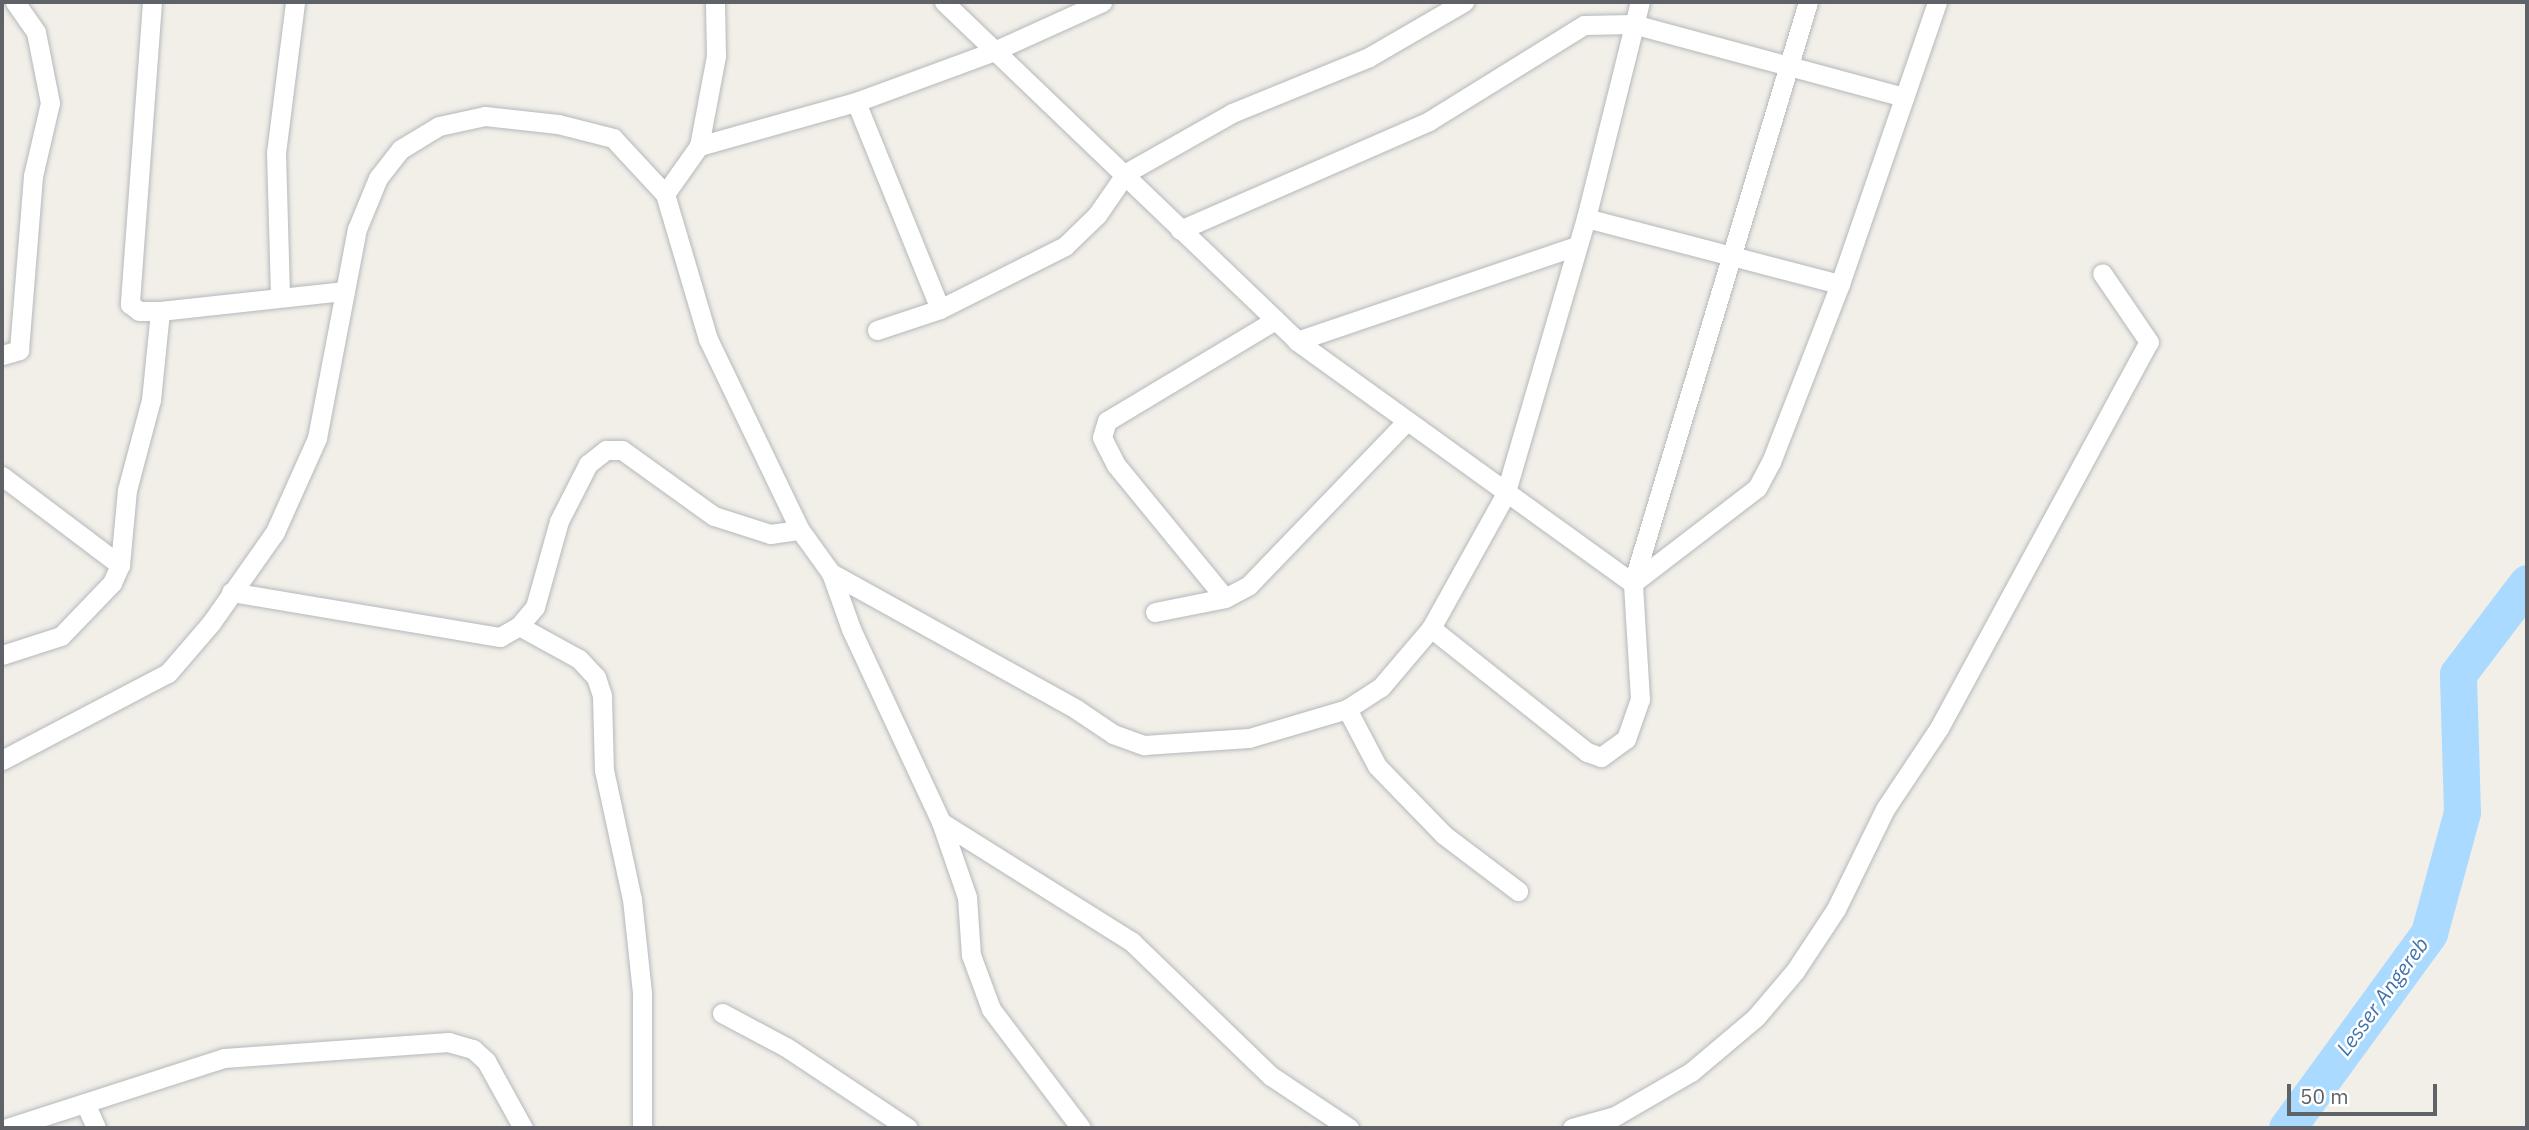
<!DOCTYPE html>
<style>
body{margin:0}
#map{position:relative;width:2529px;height:1130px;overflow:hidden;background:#f1efe8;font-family:"IBM Plex Sans",sans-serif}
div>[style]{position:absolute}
.river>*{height:37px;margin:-18.5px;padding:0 18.5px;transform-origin:18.5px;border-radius:18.5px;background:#aadaff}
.roads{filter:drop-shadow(0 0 2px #b5b8bc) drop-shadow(0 0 2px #b5b8bc)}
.street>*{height:19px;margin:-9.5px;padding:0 9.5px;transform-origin:9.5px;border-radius:9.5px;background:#fff}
span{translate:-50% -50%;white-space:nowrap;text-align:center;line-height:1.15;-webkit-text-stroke:5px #fff;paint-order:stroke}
.water-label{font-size:21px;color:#4174aa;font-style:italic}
.frame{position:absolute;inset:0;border:4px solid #5f6368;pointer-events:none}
.scale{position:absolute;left:2287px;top:1084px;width:150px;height:32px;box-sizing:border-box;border:4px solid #5f6368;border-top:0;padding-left:9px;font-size:21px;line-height:24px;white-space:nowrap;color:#5f6368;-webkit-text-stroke:5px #fff;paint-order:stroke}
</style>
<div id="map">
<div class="river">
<i style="left:2287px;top:1128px;width:241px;rotate:-53.9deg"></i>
<i style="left:2429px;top:933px;width:125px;rotate:-74.7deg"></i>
<i style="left:2462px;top:812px;width:138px;rotate:-91.7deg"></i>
<i style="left:2458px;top:674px;width:114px;rotate:-52.8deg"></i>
</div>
<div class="roads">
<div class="street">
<i style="left:152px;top:2px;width:303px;rotate:94.2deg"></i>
<i style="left:130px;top:304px;width:11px;rotate:38deg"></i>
<i style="left:139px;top:311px;width:21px"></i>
<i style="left:160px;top:311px;width:186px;rotate:-6.2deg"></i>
<i style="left:944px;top:2px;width:489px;rotate:43.8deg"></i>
<i style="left:1297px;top:341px;width:414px;rotate:35.8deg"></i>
<i style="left:856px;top:102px;width:223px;rotate:67.9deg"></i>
<i style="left:699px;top:146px;width:163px;rotate:-15.7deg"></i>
<i style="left:856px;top:102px;width:145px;rotate:-20.2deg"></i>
<i style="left:992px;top:52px;width:121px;rotate:-24.4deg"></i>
<i style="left:665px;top:194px;width:59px;rotate:-54.7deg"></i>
<i style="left:699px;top:146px;width:92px;rotate:-79.3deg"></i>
<i style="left:716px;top:56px;width:54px;rotate:-91.1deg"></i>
<i style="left:1586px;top:218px;width:262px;rotate:14.6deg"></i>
<i style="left:1180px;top:230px;width:272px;rotate:-23.6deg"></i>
<i style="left:1429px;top:121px;width:182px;rotate:-31.8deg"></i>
<i style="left:1584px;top:25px;width:49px;rotate:-1.2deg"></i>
<i style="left:1633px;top:24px;width:281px;rotate:15.1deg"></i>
<i style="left:280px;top:295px;width:142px;rotate:-91.6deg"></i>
<i style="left:276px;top:153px;width:152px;rotate:-82.8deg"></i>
<i style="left:877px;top:330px;width:66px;rotate:-18.4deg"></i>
<i style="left:940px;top:309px;width:140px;rotate:-26.7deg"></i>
<i style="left:1065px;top:246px;width:45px;rotate:-44.1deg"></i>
<i style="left:1097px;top:215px;width:51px;rotate:-55.4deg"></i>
<i style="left:1126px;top:173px;width:122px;rotate:-29.5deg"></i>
<i style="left:1232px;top:113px;width:148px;rotate:-22.2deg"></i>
<i style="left:1369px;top:57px;width:110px;rotate:-30.1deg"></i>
<i style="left:1297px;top:341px;width:295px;rotate:-18.8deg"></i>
<i style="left:2px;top:355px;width:18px;rotate:-16deg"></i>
<i style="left:19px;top:350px;width:175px;rotate:-85.4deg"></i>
<i style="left:33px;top:176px;width:75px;rotate:-76.9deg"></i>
<i style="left:50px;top:103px;width:72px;rotate:-101.2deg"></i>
<i style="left:36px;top:32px;width:37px;rotate:-125deg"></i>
<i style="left:2px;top:476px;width:148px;rotate:37deg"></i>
<i style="left:831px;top:573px;width:280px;rotate:29deg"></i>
<i style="left:1076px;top:709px;width:45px;rotate:34deg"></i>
<i style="left:1113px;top:734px;width:33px;rotate:20deg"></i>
<i style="left:1144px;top:745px;width:105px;rotate:-3.8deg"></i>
<i style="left:1249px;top:738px;width:102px;rotate:-16.5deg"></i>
<i style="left:1347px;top:709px;width:40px;rotate:-32.9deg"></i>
<i style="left:1381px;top:687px;width:77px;rotate:-49.7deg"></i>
<i style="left:1431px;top:628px;width:152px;rotate:-60.9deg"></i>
<i style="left:1505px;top:495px;width:289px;rotate:-73.7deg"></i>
<i style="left:1586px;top:218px;width:223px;rotate:-76deg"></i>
<i style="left:1633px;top:583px;width:156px;rotate:-37.5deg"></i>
<i style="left:1757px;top:488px;width:30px;rotate:-62deg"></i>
<i style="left:1771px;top:462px;width:191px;rotate:-68.8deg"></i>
<i style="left:1840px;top:284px;width:298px;rotate:-71deg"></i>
<i style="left:231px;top:592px;width:273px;rotate:9.5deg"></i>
<i style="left:500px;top:637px;width:22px;rotate:-30deg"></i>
<i style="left:519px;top:626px;width:25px;rotate:-50deg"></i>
<i style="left:535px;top:607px;width:89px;rotate:-74.4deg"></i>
<i style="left:559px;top:521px;width:64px;rotate:-63deg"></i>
<i style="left:588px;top:464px;width:23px;rotate:-38deg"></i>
<i style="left:606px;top:450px;width:16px"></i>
<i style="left:622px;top:450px;width:113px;rotate:35.7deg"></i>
<i style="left:714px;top:516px;width:59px;rotate:17.8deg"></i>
<i style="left:770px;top:534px;width:30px;rotate:-8deg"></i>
<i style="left:1225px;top:598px;width:172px;rotate:-129.3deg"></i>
<i style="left:1116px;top:465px;width:31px;rotate:-117deg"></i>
<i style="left:1102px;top:437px;width:17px;rotate:-73deg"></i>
<i style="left:1107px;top:421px;width:196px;rotate:-31deg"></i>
<i style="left:1155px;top:612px;width:71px;rotate:-11.3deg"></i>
<i style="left:1225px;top:598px;width:27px;rotate:-28deg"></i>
<i style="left:1249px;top:585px;width:228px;rotate:-46.1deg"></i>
<i style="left:519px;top:626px;width:68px;rotate:28.8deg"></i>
<i style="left:579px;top:659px;width:25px;rotate:47deg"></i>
<i style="left:596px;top:677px;width:20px;rotate:72deg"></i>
<i style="left:602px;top:696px;width:74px;rotate:88.5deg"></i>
<i style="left:604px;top:770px;width:132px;rotate:77.8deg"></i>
<i style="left:632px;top:899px;width:95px;rotate:83.9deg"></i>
<i style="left:642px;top:993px;width:135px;rotate:90deg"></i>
<i style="left:1431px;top:628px;width:199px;rotate:38.5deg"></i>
<i style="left:1587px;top:752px;width:15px;rotate:20deg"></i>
<i style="left:1601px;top:757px;width:31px;rotate:-36deg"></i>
<i style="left:1626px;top:739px;width:42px;rotate:-70.7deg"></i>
<i style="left:1640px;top:699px;width:116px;rotate:-93.5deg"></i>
<i style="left:1633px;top:583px;width:607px;rotate:-73.24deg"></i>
<i style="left:2px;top:655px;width:62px;rotate:-17.9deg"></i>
<i style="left:61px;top:636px;width:74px;rotate:-46.1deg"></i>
<i style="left:112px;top:583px;width:20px;rotate:-66deg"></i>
<i style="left:120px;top:565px;width:75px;rotate:-84.7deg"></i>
<i style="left:127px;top:490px;width:93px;rotate:-75.1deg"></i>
<i style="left:151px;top:400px;width:89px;rotate:-84.2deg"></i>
<i style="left:1347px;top:709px;width:64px;rotate:62.2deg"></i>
<i style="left:1377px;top:766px;width:96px;rotate:45.8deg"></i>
<i style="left:1444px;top:835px;width:93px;rotate:37.1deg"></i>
<i style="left:2px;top:760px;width:187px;rotate:-27.7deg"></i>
<i style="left:168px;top:673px;width:66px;rotate:-49.3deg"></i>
<i style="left:211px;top:623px;width:111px;rotate:-54.9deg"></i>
<i style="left:275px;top:532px;width:103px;rotate:-65.9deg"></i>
<i style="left:317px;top:438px;width:213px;rotate:-79.2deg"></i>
<i style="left:357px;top:229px;width:55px;rotate:-67.6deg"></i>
<i style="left:378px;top:178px;width:37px;rotate:-52deg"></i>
<i style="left:401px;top:149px;width:44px;rotate:-31.2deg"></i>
<i style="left:439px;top:126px;width:47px;rotate:-12.3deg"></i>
<i style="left:485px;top:116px;width:73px;rotate:6.3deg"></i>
<i style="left:558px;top:124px;width:57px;rotate:14.3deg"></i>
<i style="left:613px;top:138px;width:76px;rotate:47.1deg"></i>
<i style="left:665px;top:194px;width:151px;rotate:73.5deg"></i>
<i style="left:708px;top:339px;width:212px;rotate:64.3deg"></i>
<i style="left:800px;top:530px;width:53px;rotate:54.2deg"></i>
<i style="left:831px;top:573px;width:59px;rotate:70.3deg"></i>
<i style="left:851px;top:629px;width:213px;rotate:65deg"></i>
<i style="left:941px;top:822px;width:79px;rotate:70.9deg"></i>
<i style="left:967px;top:897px;width:58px;rotate:86.1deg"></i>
<i style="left:971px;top:955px;width:58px;rotate:69.7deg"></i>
<i style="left:991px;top:1009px;width:149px;rotate:52.9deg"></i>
<i style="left:941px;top:822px;width:226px;rotate:32.1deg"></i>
<i style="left:1132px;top:942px;width:193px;rotate:44deg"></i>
<i style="left:1271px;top:1076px;width:94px;rotate:33.7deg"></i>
<i style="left:722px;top:1013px;width:72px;rotate:28deg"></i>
<i style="left:786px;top:1047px;width:146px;rotate:33.6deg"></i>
<i style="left:85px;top:1103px;width:27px;rotate:66deg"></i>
<i style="left:7px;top:1128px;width:228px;rotate:-17.9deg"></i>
<i style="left:224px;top:1058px;width:225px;rotate:-4.1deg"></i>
<i style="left:448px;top:1042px;width:26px;rotate:16deg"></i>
<i style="left:473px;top:1049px;width:18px;rotate:43deg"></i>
<i style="left:486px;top:1061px;width:77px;rotate:61.1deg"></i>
<i style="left:1572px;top:1128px;width:45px;rotate:-15.6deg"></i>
<i style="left:1615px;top:1116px;width:88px;rotate:-30.1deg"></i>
<i style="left:1691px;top:1072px;width:85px;rotate:-40.2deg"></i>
<i style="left:1756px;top:1017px;width:60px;rotate:-49.7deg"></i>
<i style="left:1795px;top:971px;width:74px;rotate:-56.5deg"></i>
<i style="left:1836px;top:909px;width:111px;rotate:-63.9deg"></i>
<i style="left:1885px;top:809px;width:97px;rotate:-56.3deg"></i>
<i style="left:1939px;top:728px;width:439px;rotate:-61.5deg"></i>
<i style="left:2149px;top:342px;width:83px;rotate:-124.3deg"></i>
</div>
</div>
<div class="water-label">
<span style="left:2382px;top:996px;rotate:-54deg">Lesser Angereb</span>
</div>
<div class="frame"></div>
<div class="scale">50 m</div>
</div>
